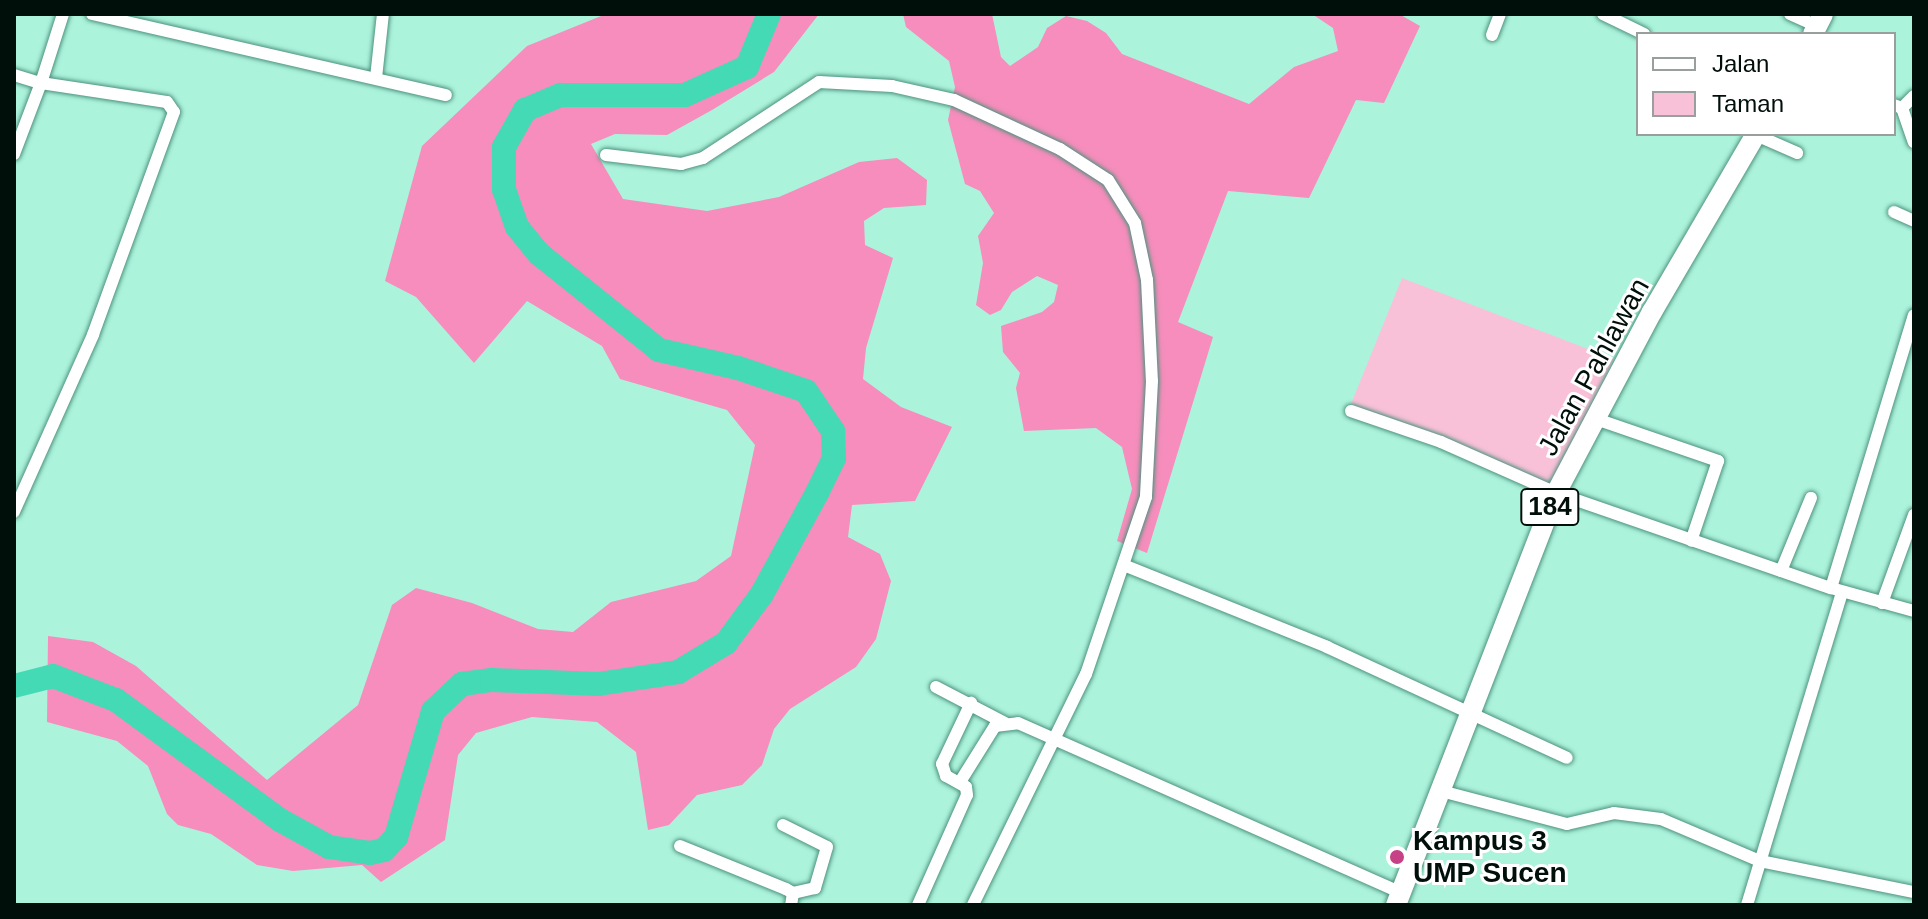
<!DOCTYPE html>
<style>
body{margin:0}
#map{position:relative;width:1928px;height:919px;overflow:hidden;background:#acf3dc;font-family:Arial,sans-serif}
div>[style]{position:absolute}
.green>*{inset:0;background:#f9c1d8}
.forest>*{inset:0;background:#f68dbc}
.river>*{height:24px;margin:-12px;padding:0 12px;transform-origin:12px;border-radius:12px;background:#43dab5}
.roads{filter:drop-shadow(0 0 2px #4d927e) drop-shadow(0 0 2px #4d927e)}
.minor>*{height:12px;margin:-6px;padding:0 6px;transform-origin:6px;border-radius:6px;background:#fff}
.primary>*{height:20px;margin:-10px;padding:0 10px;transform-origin:10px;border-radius:10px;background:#fff}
.dots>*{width:22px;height:22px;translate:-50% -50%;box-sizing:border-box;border:4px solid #fff;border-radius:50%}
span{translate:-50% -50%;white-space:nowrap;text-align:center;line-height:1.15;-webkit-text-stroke:6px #fff;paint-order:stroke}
.shield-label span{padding:2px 6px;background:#fff;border:2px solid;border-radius:6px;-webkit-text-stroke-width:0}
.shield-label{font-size:26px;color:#000f0a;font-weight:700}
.street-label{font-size:28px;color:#000f0a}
.poi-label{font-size:28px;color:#000f0a;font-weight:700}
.left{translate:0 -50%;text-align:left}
.frame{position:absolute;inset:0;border:16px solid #000f0a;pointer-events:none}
.legend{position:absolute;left:1636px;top:32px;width:260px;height:104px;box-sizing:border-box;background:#fff;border:2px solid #999f9d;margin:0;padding:10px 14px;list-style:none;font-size:24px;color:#000f0a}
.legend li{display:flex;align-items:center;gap:16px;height:40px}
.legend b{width:40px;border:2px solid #999f9d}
</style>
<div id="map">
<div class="green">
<i style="clip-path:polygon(1402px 278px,1614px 359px,1552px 486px,1351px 404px)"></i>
</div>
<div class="forest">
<i style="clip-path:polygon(606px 14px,819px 14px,774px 72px,712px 110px,667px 135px,615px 134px,591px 144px,623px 199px,707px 211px,779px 197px,859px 162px,897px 158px,927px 180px,926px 205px,884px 208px,864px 221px,865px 245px,893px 258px,866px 348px,863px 379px,901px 407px,952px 427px,915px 501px,852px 505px,848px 537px,880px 554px,891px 581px,876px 639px,856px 667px,790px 709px,774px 729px,762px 765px,742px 785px,697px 795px,669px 825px,648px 830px,636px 752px,597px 722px,532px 717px,476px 733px,458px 755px,445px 840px,381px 882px,362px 865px,293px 871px,257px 865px,211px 834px,178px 825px,167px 814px,148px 766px,117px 741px,47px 722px,48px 636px,93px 642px,136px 666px,267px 780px,358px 705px,392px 605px,416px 588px,472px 603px,538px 629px,573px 632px,611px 602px,696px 581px,731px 556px,755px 445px,727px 410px,620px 379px,602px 346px,527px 301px,474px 363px,416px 297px,385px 281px,422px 146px,527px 46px)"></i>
<i style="clip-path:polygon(903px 14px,992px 14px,1001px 57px,1010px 66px,1038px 47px,1047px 28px,1066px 16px,1087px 21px,1106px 33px,1122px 54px,1249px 104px,1294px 67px,1338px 51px,1333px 28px,1312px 14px,1399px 14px,1420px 26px,1384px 103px,1356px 100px,1309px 198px,1228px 191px,1178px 322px,1213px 337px,1147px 553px,1117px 541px,1132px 489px,1122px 447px,1096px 428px,1024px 431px,1016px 388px,1020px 373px,1003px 352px,1001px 326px,1042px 312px,1054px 302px,1058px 285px,1037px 276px,1012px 292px,1001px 310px,990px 315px,976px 305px,983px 263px,978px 236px,994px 213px,980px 191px,965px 184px,948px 120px,955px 87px,949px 61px,906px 27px)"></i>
</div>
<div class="river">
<i style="left:14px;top:686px;width:40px;rotate:-14.4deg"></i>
<i style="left:53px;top:676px;width:67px;rotate:20.9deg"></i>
<i style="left:116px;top:700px;width:203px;rotate:36.2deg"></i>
<i style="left:280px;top:820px;width:56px;rotate:28.9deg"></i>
<i style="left:329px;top:847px;width:41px;rotate:8.3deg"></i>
<i style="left:370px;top:853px;width:14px;rotate:-12deg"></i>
<i style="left:384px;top:850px;width:18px;rotate:-47deg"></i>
<i style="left:396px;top:837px;width:131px;rotate:-73.6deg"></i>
<i style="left:433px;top:711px;width:40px;rotate:-43deg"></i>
<i style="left:462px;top:684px;width:30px;rotate:-8deg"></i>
<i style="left:492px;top:680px;width:106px;rotate:2.2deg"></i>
<i style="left:598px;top:684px;width:81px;rotate:-8.5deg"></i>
<i style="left:678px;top:672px;width:56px;rotate:-31.1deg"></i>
<i style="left:726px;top:643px;width:61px;rotate:-53.7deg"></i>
<i style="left:762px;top:594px;width:115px;rotate:-61.4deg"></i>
<i style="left:817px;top:493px;width:39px;rotate:-64deg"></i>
<i style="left:834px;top:458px;width:27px;rotate:-92deg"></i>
<i style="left:833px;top:431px;width:48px;rotate:-124deg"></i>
<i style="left:806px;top:391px;width:72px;rotate:-161.3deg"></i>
<i style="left:738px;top:368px;width:81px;rotate:-167.2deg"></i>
<i style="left:659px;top:350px;width:154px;rotate:-141.3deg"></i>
<i style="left:539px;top:254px;width:35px;rotate:-129deg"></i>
<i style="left:517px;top:227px;width:39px;rotate:-109deg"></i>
<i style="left:504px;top:190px;width:43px;rotate:-90deg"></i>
<i style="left:504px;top:147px;width:43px;rotate:-60.4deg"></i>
<i style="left:525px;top:110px;width:39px;rotate:-23deg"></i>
<i style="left:561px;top:95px;width:124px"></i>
<i style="left:685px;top:95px;width:68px;rotate:-24.3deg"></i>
<i style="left:747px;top:67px;width:57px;rotate:-67.5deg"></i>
</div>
<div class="roads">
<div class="minor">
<i style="left:92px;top:14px;width:363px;rotate:12.9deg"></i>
<i style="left:1603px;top:14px;width:46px;rotate:26deg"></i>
<i style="left:1790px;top:14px;width:30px;rotate:24deg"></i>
<i style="left:1492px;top:35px;width:22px;rotate:-69deg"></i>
<i style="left:14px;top:75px;width:28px;rotate:17deg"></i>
<i style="left:41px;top:83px;width:72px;rotate:-72.3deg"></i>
<i style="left:376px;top:78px;width:64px;rotate:-83.8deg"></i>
<i style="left:1894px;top:105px;width:9px;rotate:21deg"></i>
<i style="left:1902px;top:108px;width:17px;rotate:-45deg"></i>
<i style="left:1902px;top:108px;width:36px;rotate:71deg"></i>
<i style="left:1756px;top:135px;width:45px;rotate:23.7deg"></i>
<i style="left:14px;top:154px;width:76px;rotate:-69.2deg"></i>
<i style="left:41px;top:83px;width:127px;rotate:8.6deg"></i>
<i style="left:167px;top:102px;width:12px;rotate:55deg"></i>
<i style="left:174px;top:112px;width:237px;rotate:110deg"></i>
<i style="left:93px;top:335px;width:194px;rotate:114.1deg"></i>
<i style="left:606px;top:155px;width:76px;rotate:6.8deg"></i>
<i style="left:681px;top:164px;width:23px;rotate:-15deg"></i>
<i style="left:703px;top:158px;width:139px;rotate:-33.2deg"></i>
<i style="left:819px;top:82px;width:73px;rotate:3.1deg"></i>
<i style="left:892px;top:86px;width:64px;rotate:12.7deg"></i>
<i style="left:954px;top:100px;width:117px;rotate:24.8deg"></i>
<i style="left:1060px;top:149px;width:57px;rotate:32.9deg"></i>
<i style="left:1108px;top:180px;width:51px;rotate:57.9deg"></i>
<i style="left:1135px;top:223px;width:58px;rotate:78.1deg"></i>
<i style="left:1147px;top:280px;width:101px;rotate:87.2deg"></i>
<i style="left:1152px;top:381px;width:116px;rotate:93deg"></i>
<i style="left:1146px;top:497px;width:187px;rotate:108.7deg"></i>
<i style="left:1086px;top:674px;width:257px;rotate:116.1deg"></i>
<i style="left:1894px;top:212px;width:22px;rotate:24deg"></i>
<i style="left:1351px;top:411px;width:95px;rotate:19deg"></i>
<i style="left:1441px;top:442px;width:126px;rotate:23.9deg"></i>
<i style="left:1556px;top:493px;width:291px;rotate:19.1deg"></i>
<i style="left:1831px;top:588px;width:86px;rotate:15.5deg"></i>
<i style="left:1599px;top:420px;width:126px;rotate:19deg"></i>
<i style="left:1718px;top:461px;width:84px;rotate:108.6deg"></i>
<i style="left:1126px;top:566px;width:217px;rotate:21.9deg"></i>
<i style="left:1327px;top:647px;width:264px;rotate:24.8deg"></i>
<i style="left:1781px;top:571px;width:79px;rotate:-67.7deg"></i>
<i style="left:1831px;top:588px;width:285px;rotate:-73.1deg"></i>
<i style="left:1882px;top:603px;width:94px;rotate:-70deg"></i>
<i style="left:936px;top:687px;width:78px;rotate:27.6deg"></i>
<i style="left:960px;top:782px;width:66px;rotate:-58deg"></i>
<i style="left:995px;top:726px;width:23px;rotate:-7deg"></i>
<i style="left:1018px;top:723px;width:419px;rotate:23.9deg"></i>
<i style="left:1441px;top:791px;width:130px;rotate:14.7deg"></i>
<i style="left:1567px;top:824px;width:48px;rotate:-13.2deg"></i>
<i style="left:1614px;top:813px;width:47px;rotate:7.3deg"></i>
<i style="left:1661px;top:819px;width:108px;rotate:23deg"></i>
<i style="left:1760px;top:861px;width:157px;rotate:11.4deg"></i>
<i style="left:783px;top:825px;width:49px;rotate:26.6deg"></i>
<i style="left:827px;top:847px;width:43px;rotate:106.3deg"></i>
<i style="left:815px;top:888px;width:23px;rotate:167deg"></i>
<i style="left:680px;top:846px;width:114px;rotate:22.1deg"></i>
<i style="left:786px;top:889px;width:8px;rotate:30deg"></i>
<i style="left:793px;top:893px;width:12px;rotate:99deg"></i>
<i style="left:918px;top:905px;width:120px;rotate:-66deg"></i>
<i style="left:967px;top:795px;width:8px;rotate:-97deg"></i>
<i style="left:966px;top:787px;width:23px;rotate:-151deg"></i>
<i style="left:946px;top:776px;width:13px;rotate:-108deg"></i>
<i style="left:942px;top:764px;width:68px;rotate:-64.6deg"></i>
<i style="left:1747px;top:905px;width:327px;rotate:-73.1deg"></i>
</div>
<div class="primary">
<i style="left:1813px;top:34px;width:22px;rotate:-63deg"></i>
<i style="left:1396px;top:905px;width:442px;rotate:-68.8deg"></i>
<i style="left:1556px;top:493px;width:205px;rotate:-62.1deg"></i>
<i style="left:1652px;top:312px;width:206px;rotate:-59.7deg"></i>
</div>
</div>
<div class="dots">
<i style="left:1397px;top:857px;background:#c64185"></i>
</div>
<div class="shield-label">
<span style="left:1550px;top:507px">184</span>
</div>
<div class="street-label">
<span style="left:1594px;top:367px;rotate:-61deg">Jalan Pahlawan</span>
</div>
<div class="poi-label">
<span class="left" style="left:1413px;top:857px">Kampus 3<br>UMP Sucen</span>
</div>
<div class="frame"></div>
<ul class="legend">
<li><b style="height:10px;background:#fff"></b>Jalan</li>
<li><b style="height:22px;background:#f9c1d8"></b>Taman</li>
</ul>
</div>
